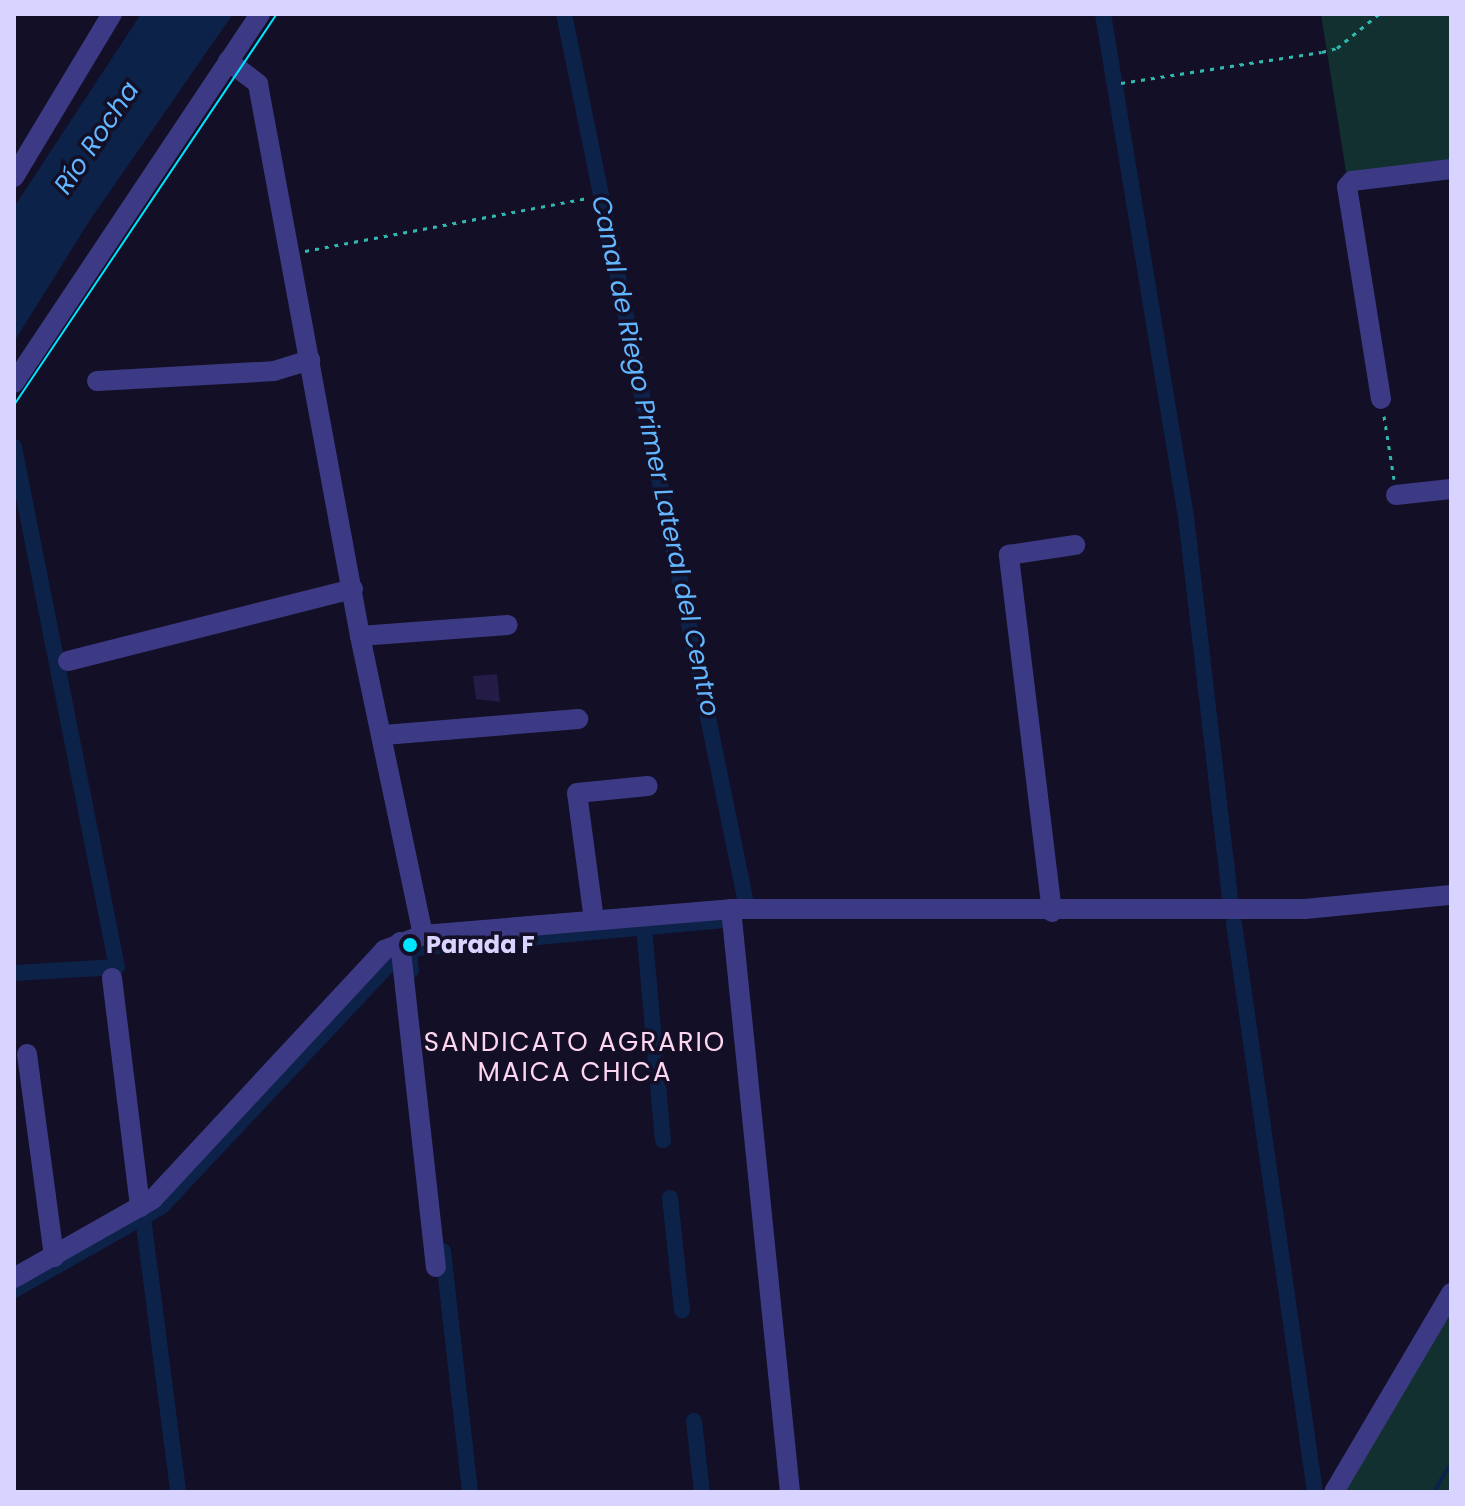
<!DOCTYPE html>
<meta charset="utf-8">
<style>
body{margin:0}
#map{position:relative;width:1465px;height:1506px;overflow:hidden;background:#130f26;font-family:Poppins,sans-serif}
div>[style]{position:absolute}
.green>*{inset:0;background:#12302f}
.water>*{inset:0;background:#0c2248}
.stream>*{height:4px;margin:-2px;padding:0 2px;transform-origin:2px;border-radius:2px;background:#0c2248}
.canal>*{height:16px;margin:-8px;padding:0 8px;transform-origin:8px;border-radius:8px;background:#0c2248}
.building>*{inset:0;background:#241b47}
.path>*{height:3px;margin-top:-1.5px;transform-origin:0;background:repeating-linear-gradient(90deg,#2fb8b0 0 4px,transparent 0 10px)}
.minor>*{height:20px;margin:-10px;padding:0 10px;transform-origin:10px;border-radius:10px;background:#3d3a85}
.tram>*{height:2px;margin:-1px;padding:0 1px;transform-origin:1px;border-radius:1px;background:#00e5ff}
.dots>*{width:22px;height:22px;translate:-50% -50%;box-sizing:border-box;border:4px solid #130f26;border-radius:50%}
span{translate:-50% -50%;white-space:nowrap;text-align:center;line-height:1.15;-webkit-text-stroke:7px #130f26;paint-order:stroke}
.poi-label{font-size:24px;color:#d9d4ff;font-weight:700}
.left{translate:0 -50%;text-align:left}
.water-label{font-size:26px;color:#62b6ff;font-style:italic}
.neighbourhood-label{font-size:26px;color:#ffd6f0;letter-spacing:2px}
.frame{position:absolute;inset:0;border:16px solid #d9d4ff;pointer-events:none}
</style>
<div id="map">
<div class="green">
<i style="clip-path:polygon(1321px 14px,1451px 14px,1451px 167px,1347px 178px)"></i>
<i style="clip-path:polygon(1451px 1310px,1451px 1492px,1342px 1492px)"></i>
</div>
<div class="water">
<i style="clip-path:polygon(141px 14px,233px 14px,88px 223px,14px 342px,14px 207px)"></i>
</div>
<div class="stream">
<i style="left:1434px;top:1492px;width:28px;rotate:-60deg"></i>
</div>
<div class="canal">
<i style="left:564px;top:14px;width:902px;rotate:78.43deg"></i>
<i style="left:1103px;top:14px;width:510px;rotate:80.63deg"></i>
<i style="left:1186px;top:517px;width:382px;rotate:83.4deg"></i>
<i style="left:14px;top:447px;width:530px;rotate:78.8deg"></i>
<i style="left:117px;top:967px;width:103px;rotate:176.7deg"></i>
<i style="left:1234px;top:923px;width:575px;rotate:81.9deg"></i>
<i style="left:644px;top:928px;width:213px;rotate:84.9deg"></i>
<i style="left:411px;top:970px;width:17px;rotate:-97deg"></i>
<i style="left:409px;top:953px;width:9px;rotate:-32deg"></i>
<i style="left:417px;top:948px;width:306px;rotate:-5.2deg"></i>
<i style="left:670px;top:1198px;width:113px;rotate:83.9deg"></i>
<i style="left:143px;top:1217px;width:277px;rotate:82.7deg"></i>
<i style="left:443px;top:1251px;width:243px;rotate:83.6deg"></i>
<i style="left:14px;top:1290px;width:169px;rotate:-29.5deg"></i>
<i style="left:161px;top:1207px;width:332px;rotate:-46.8deg"></i>
<i style="left:694px;top:1421px;width:71px;rotate:83.6deg"></i>
</div>
<div class="building">
<i style="clip-path:polygon(497px 674px,500px 702px,476px 699px,473px 676px)"></i>
</div>
<div class="path">
<i style="left:1121px;top:83px;width:203px;rotate:-8.8deg"></i>
<i style="left:1322px;top:52px;width:16px;rotate:-15deg"></i>
<i style="left:1337px;top:48px;width:54px;rotate:-39deg"></i>
<i style="left:305px;top:251px;width:289px;rotate:-10.6deg"></i>
<i style="left:1384px;top:416px;width:64px;rotate:81deg"></i>
</div>
<div class="minor">
<i style="left:228px;top:61px;width:38px;rotate:37deg"></i>
<i style="left:258px;top:84px;width:561px;rotate:79.53deg"></i>
<i style="left:360px;top:636px;width:306px;rotate:78.1deg"></i>
<i style="left:14px;top:177px;width:190px;rotate:-59deg"></i>
<i style="left:97px;top:381px;width:177px;rotate:-3.2deg"></i>
<i style="left:274px;top:371px;width:38px;rotate:-17deg"></i>
<i style="left:14px;top:383px;width:443px;rotate:-56.3deg"></i>
<i style="left:1381px;top:399px;width:215px;rotate:-99.1deg"></i>
<i style="left:1347px;top:187px;width:8px;rotate:-50deg"></i>
<i style="left:1352px;top:181px;width:100px;rotate:-6.9deg"></i>
<i style="left:1396px;top:495px;width:55px;rotate:-6.2deg"></i>
<i style="left:360px;top:636px;width:148px;rotate:-4.3deg"></i>
<i style="left:68px;top:661px;width:294px;rotate:-14.2deg"></i>
<i style="left:384px;top:735px;width:195px;rotate:-4.7deg"></i>
<i style="left:731px;top:909px;width:586px;rotate:84.22deg"></i>
<i style="left:1052px;top:912px;width:360px;rotate:-96.9deg"></i>
<i style="left:1009px;top:555px;width:67px;rotate:-8.6deg"></i>
<i style="left:594px;top:920px;width:128px;rotate:-97.6deg"></i>
<i style="left:577px;top:793px;width:71px;rotate:-5.6deg"></i>
<i style="left:400px;top:942px;width:327px;rotate:83.7deg"></i>
<i style="left:112px;top:978px;width:231px;rotate:83deg"></i>
<i style="left:27px;top:1054px;width:205px;rotate:82.4deg"></i>
<i style="left:14px;top:1278px;width:160px;rotate:-29.6deg"></i>
<i style="left:153px;top:1199px;width:340px;rotate:-47.1deg"></i>
<i style="left:384px;top:950px;width:42px;rotate:-21deg"></i>
<i style="left:423px;top:935px;width:309px;rotate:-4.8deg"></i>
<i style="left:731px;top:909px;width:574px"></i>
<i style="left:1305px;top:909px;width:147px;rotate:-5.5deg"></i>
<i style="left:1334px;top:1492px;width:231px;rotate:-59.5deg"></i>
</div>
<div class="tram">
<i style="left:14px;top:405px;width:471px;rotate:-56.1deg"></i>
</div>
<div class="dots">
<i style="left:410px;top:945px;background:#00e5ff"></i>
</div>
<div class="poi-label">
<span class="left" style="left:426px;top:945px">Parada F</span>
</div>
<div class="water-label">
<span style="left:97px;top:138px;rotate:-56deg">Río Rocha</span>
<span style="left:655px;top:456px;rotate:78deg">Canal de Riego Primer Lateral del Centro</span>
</div>
<div class="neighbourhood-label">
<span style="left:575px;top:1058px">SANDICATO AGRARIO<br>MAICA CHICA</span>
</div>
<div class="frame"></div>
</div>
